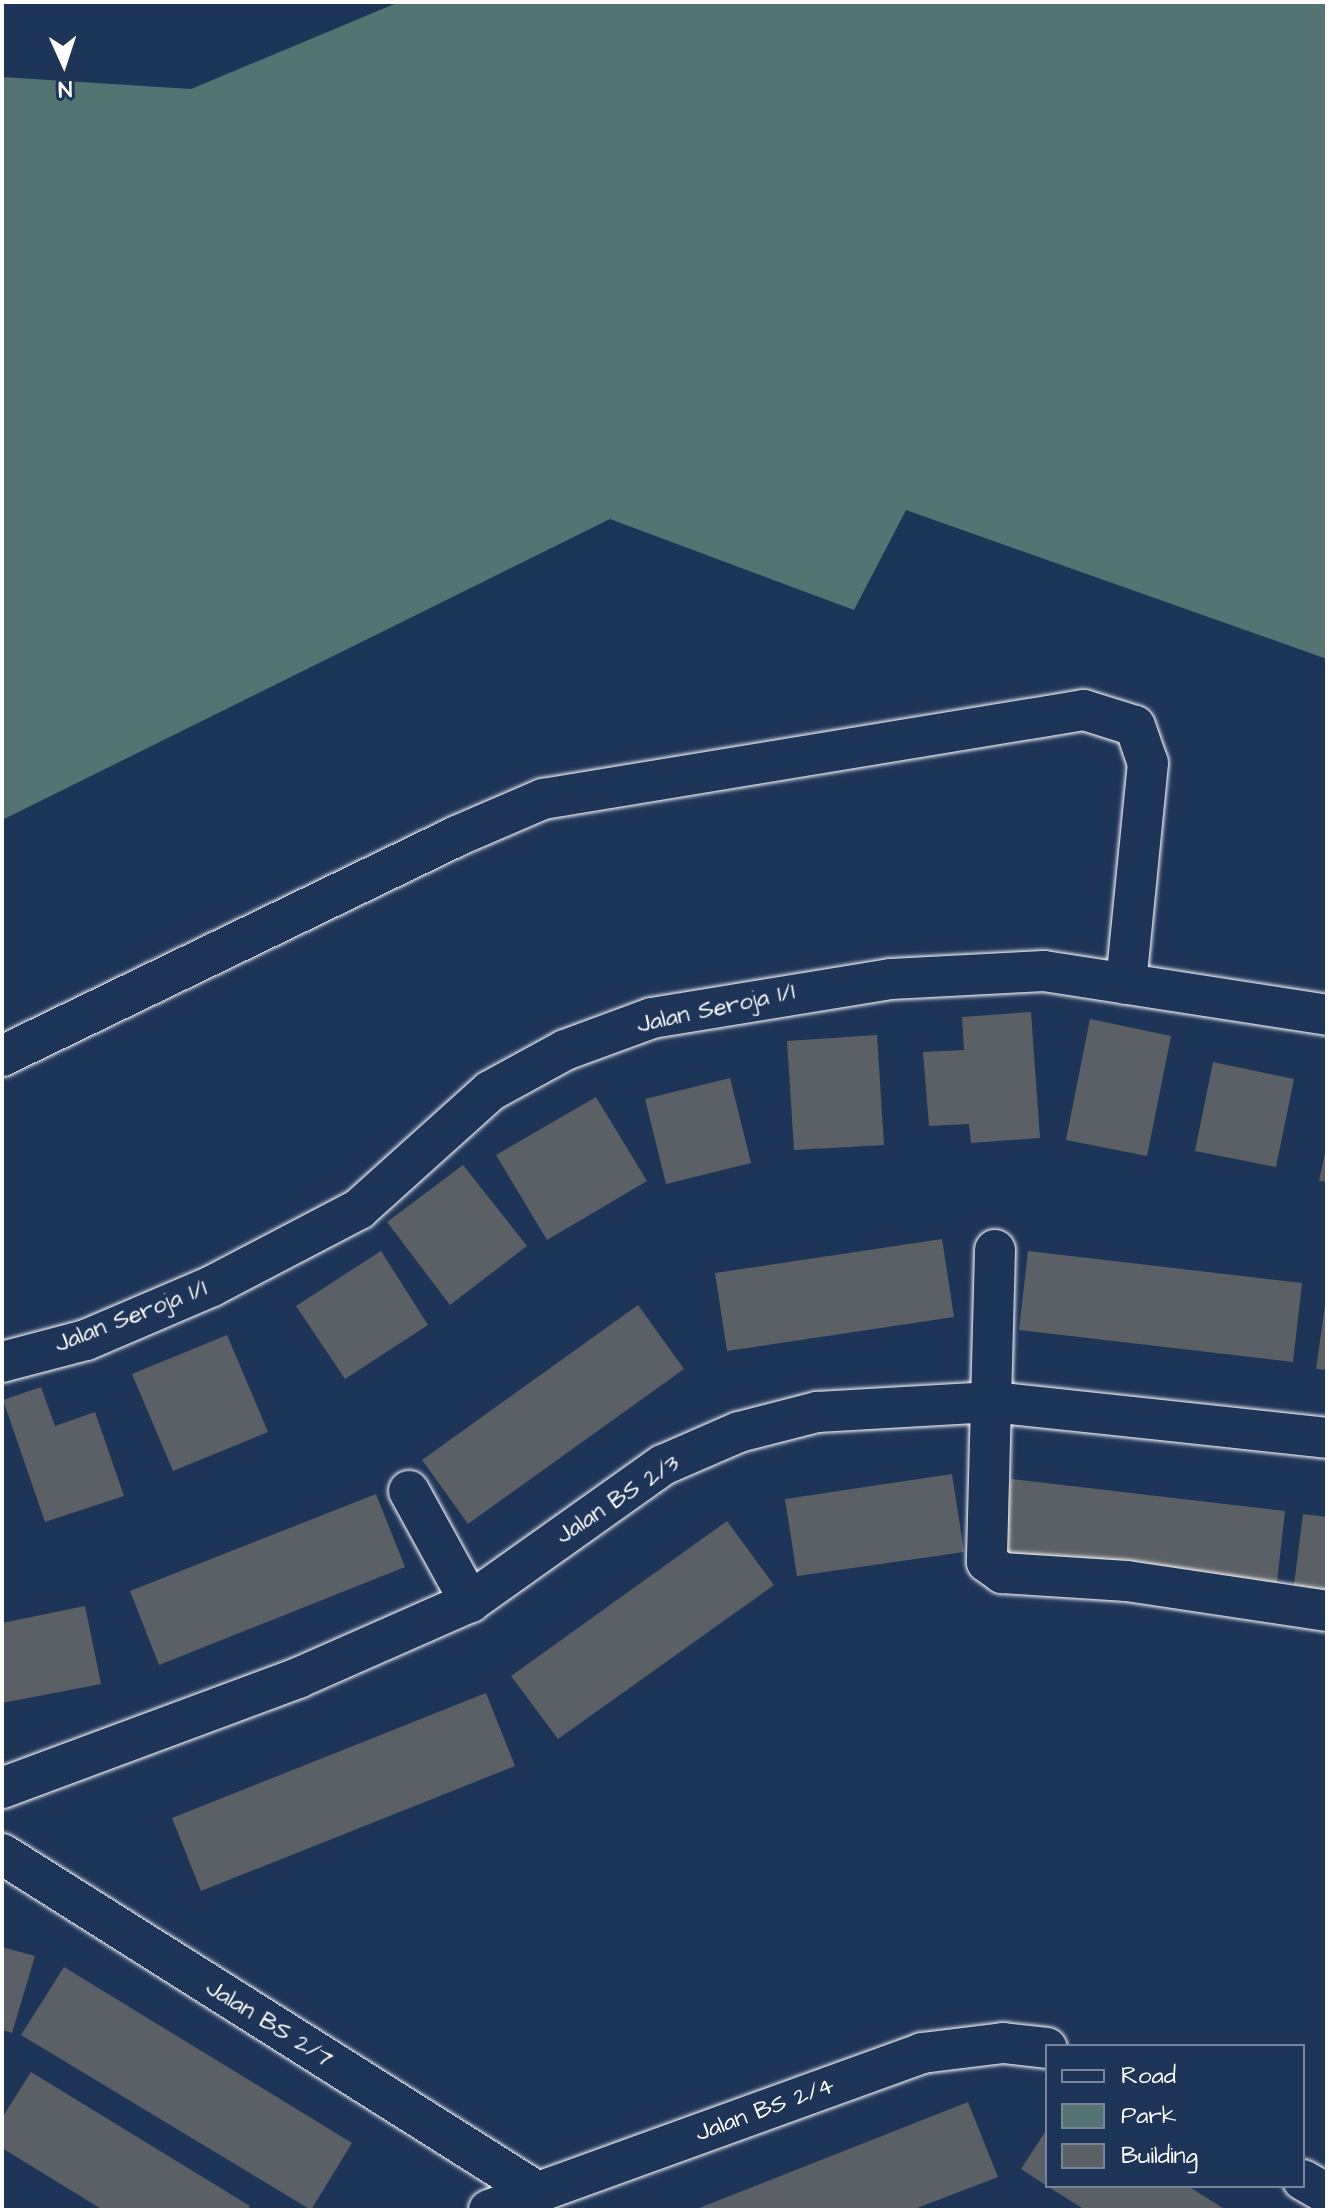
<!DOCTYPE html>
<style>
body{margin:0}
#map{position:relative;width:1329px;height:2212px;overflow:hidden;background:#1d3557;font-family:"Architects Daughter",sans-serif}
div>[style]{position:absolute}
.green>*{inset:0;background:#547474}
.building>*{inset:0;background:#5b6066}
.roads{filter:drop-shadow(0 0 2px #fff) drop-shadow(0 0 2px #fff)}
.minor>*{height:40px;margin:-20px;padding:0 20px;transform-origin:20px;border-radius:20px;background:#1d3557}
span{translate:-50% -50%;white-space:nowrap;text-align:center;line-height:1.15;-webkit-text-stroke:7px #1d3557;paint-order:stroke}
.street-label{font-size:24px;color:#fff}
.frame{position:absolute;inset:0;border:4px solid #fff;pointer-events:none}
.legend{position:absolute;left:1045px;top:2044px;width:260px;height:144px;box-sizing:border-box;background:#1d3557;border:2px solid #77869a;margin:0;padding:10px 14px;list-style:none;font-size:24px;color:#fff}
.legend li{display:flex;align-items:center;gap:16px;height:40px}
.legend b{width:40px;border:2px solid #77869a}
.north{position:absolute;left:24px;top:24px;width:80px;height:80px;-webkit-text-stroke:6px #1d3557;paint-order:stroke;rotate:177deg;font-size:22px;font-weight:700;line-height:32px;text-align:center;color:#fff}
.north::after{content:'';display:block;margin:auto;width:28px;height:36px;background:#fff;clip-path:polygon(50% 0,100% 100%,50% 72%,0 100%)}
</style>
<div id="map">
<div class="green">
<i style="clip-path:polygon(399px 2px,1327px 2px,1327px 659px,906px 510px,854px 610px,610px 519px,2px 820px,2px 77px,191px 89px)"></i>
</div>
<div class="building">
<i style="clip-path:polygon(1031px 1012px,1040px 1138px,971px 1143px,969px 1124px,929px 1126px,923px 1052px,964px 1050px,962px 1017px)"></i>
<i style="clip-path:polygon(1090px 1019px,1171px 1036px,1147px 1156px,1066px 1140px)"></i>
<i style="clip-path:polygon(877px 1035px,884px 1145px,794px 1150px,787px 1041px)"></i>
<i style="clip-path:polygon(1213px 1062px,1294px 1079px,1276px 1167px,1195px 1151px)"></i>
<i style="clip-path:polygon(730px 1078px,751px 1163px,666px 1184px,645px 1099px)"></i>
<i style="clip-path:polygon(596px 1097px,647px 1181px,547px 1240px,496px 1155px)"></i>
<i style="clip-path:polygon(1326px 1149px,1327px 1149px,1327px 1182px,1319px 1181px)"></i>
<i style="clip-path:polygon(463px 1165px,527px 1246px,450px 1305px,387px 1222px)"></i>
<i style="clip-path:polygon(942px 1239px,954px 1317px,727px 1351px,715px 1273px)"></i>
<i style="clip-path:polygon(381px 1251px,428px 1325px,345px 1379px,296px 1306px)"></i>
<i style="clip-path:polygon(1028px 1251px,1302px 1283px,1293px 1362px,1019px 1330px)"></i>
<i style="clip-path:polygon(1327px 1291px,1327px 1370px,1316px 1369px)"></i>
<i style="clip-path:polygon(638px 1305px,684px 1369px,468px 1524px,422px 1460px)"></i>
<i style="clip-path:polygon(227px 1335px,268px 1432px,173px 1471px,132px 1374px)"></i>
<i style="clip-path:polygon(41px 1387px,55px 1426px,95px 1412px,124px 1496px,45px 1522px,3px 1400px)"></i>
<i style="clip-path:polygon(952px 1474px,964px 1552px,797px 1576px,785px 1499px)"></i>
<i style="clip-path:polygon(1011px 1479px,1285px 1511px,1276px 1591px,1002px 1559px)"></i>
<i style="clip-path:polygon(376px 1494px,405px 1567px,159px 1665px,130px 1591px)"></i>
<i style="clip-path:polygon(1303px 1514px,1327px 1517px,1327px 1597px,1293px 1593px)"></i>
<i style="clip-path:polygon(727px 1521px,774px 1585px,558px 1739px,511px 1676px)"></i>
<i style="clip-path:polygon(85px 1606px,101px 1684px,2px 1703px,2px 1623px)"></i>
<i style="clip-path:polygon(486px 1693px,515px 1766px,201px 1891px,172px 1818px)"></i>
<i style="clip-path:polygon(2px 1947px,35px 1956px,12px 2033px,2px 2030px)"></i>
<i style="clip-path:polygon(64px 1967px,352px 2143px,311px 2210px,21px 2035px)"></i>
<i style="clip-path:polygon(31px 2072px,250px 2206px,247px 2210px,103px 2210px,2px 2148px,2px 2118px)"></i>
<i style="clip-path:polygon(968px 2102px,998px 2177px,912px 2210px,694px 2210px)"></i>
<i style="clip-path:polygon(1047px 2129px,1047px 2186px,1021px 2169px)"></i>
<i style="clip-path:polygon(1047px 2186px,1188px 2186px,1226px 2210px,1085px 2210px)"></i>
</div>
<div class="roads">
<div class="minor">
<i style="left:2px;top:1056px;width:505px;rotate:-25.8deg"></i>
<i style="left:457px;top:836px;width:94px;rotate:-23.3deg"></i>
<i style="left:543px;top:799px;width:548px;rotate:-9.34deg"></i>
<i style="left:1084px;top:710px;width:53px;rotate:17.4deg"></i>
<i style="left:1135px;top:726px;width:39px;rotate:71deg"></i>
<i style="left:1148px;top:763px;width:222px;rotate:95.7deg"></i>
<i style="left:995px;top:1250px;width:312px;rotate:91.5deg"></i>
<i style="left:987px;top:1562px;width:19px;rotate:36deg"></i>
<i style="left:1002px;top:1573px;width:125px;rotate:3.7deg"></i>
<i style="left:1127px;top:1581px;width:202px;rotate:8.5deg"></i>
<i style="left:2px;top:1362px;width:87px;rotate:-14.7deg"></i>
<i style="left:86px;top:1340px;width:137px;rotate:-23.2deg"></i>
<i style="left:212px;top:1286px;width:166px;rotate:-27.6deg"></i>
<i style="left:359px;top:1209px;width:176px;rotate:-42deg"></i>
<i style="left:490px;top:1091px;width:85px;rotate:-28.7deg"></i>
<i style="left:565px;top:1050px;width:93px;rotate:-20.2deg"></i>
<i style="left:652px;top:1018px;width:242px;rotate:-9.3deg"></i>
<i style="left:891px;top:979px;width:153px;rotate:-3deg"></i>
<i style="left:1044px;top:971px;width:286px;rotate:8.8deg"></i>
<i style="left:409px;top:1491px;width:127px;rotate:61.2deg"></i>
<i style="left:2px;top:1788px;width:316px;rotate:-20.4deg"></i>
<i style="left:298px;top:1678px;width:188px;rotate:-23.8deg"></i>
<i style="left:470px;top:1602px;width:237px;rotate:-35.4deg"></i>
<i style="left:663px;top:1465px;width:83px;rotate:-23.5deg"></i>
<i style="left:739px;top:1432px;width:81px;rotate:-14.4deg"></i>
<i style="left:817px;top:1412px;width:175px;rotate:-3.3deg"></i>
<i style="left:992px;top:1402px;width:337px;rotate:6.1deg"></i>
<i style="left:2px;top:1854px;width:631px;rotate:32.26deg"></i>
<i style="left:1303px;top:2180px;width:28px;rotate:30deg"></i>
<i style="left:489px;top:2210px;width:461px;rotate:-19.9deg"></i>
<i style="left:922px;top:2053px;width:82px;rotate:-7deg"></i>
<i style="left:1003px;top:2043px;width:44px;rotate:6.5deg"></i>
</div>
</div>
<div class="street-label">
<span style="left:716px;top:1009px;rotate:-12deg">Jalan Seroja 1/1</span>
<span style="left:131px;top:1317px;rotate:-21deg">Jalan Seroja 1/1</span>
<span style="left:618px;top:1500px;rotate:-33deg">Jalan BS 2/3</span>
<span style="left:269px;top:2024px;rotate:32deg">Jalan BS 2/7</span>
<span style="left:765px;top:2110px;rotate:-20deg">Jalan BS 2/4</span>
</div>
<div class="frame"></div>
<ul class="legend">
<li><b style="height:10px;background:#1d3557"></b>Road</li>
<li><b style="height:22px;background:#547474"></b>Park</li>
<li><b style="height:22px;background:#5b6066"></b>Building</li>
</ul>
<div class="north">N</div>
</div>
